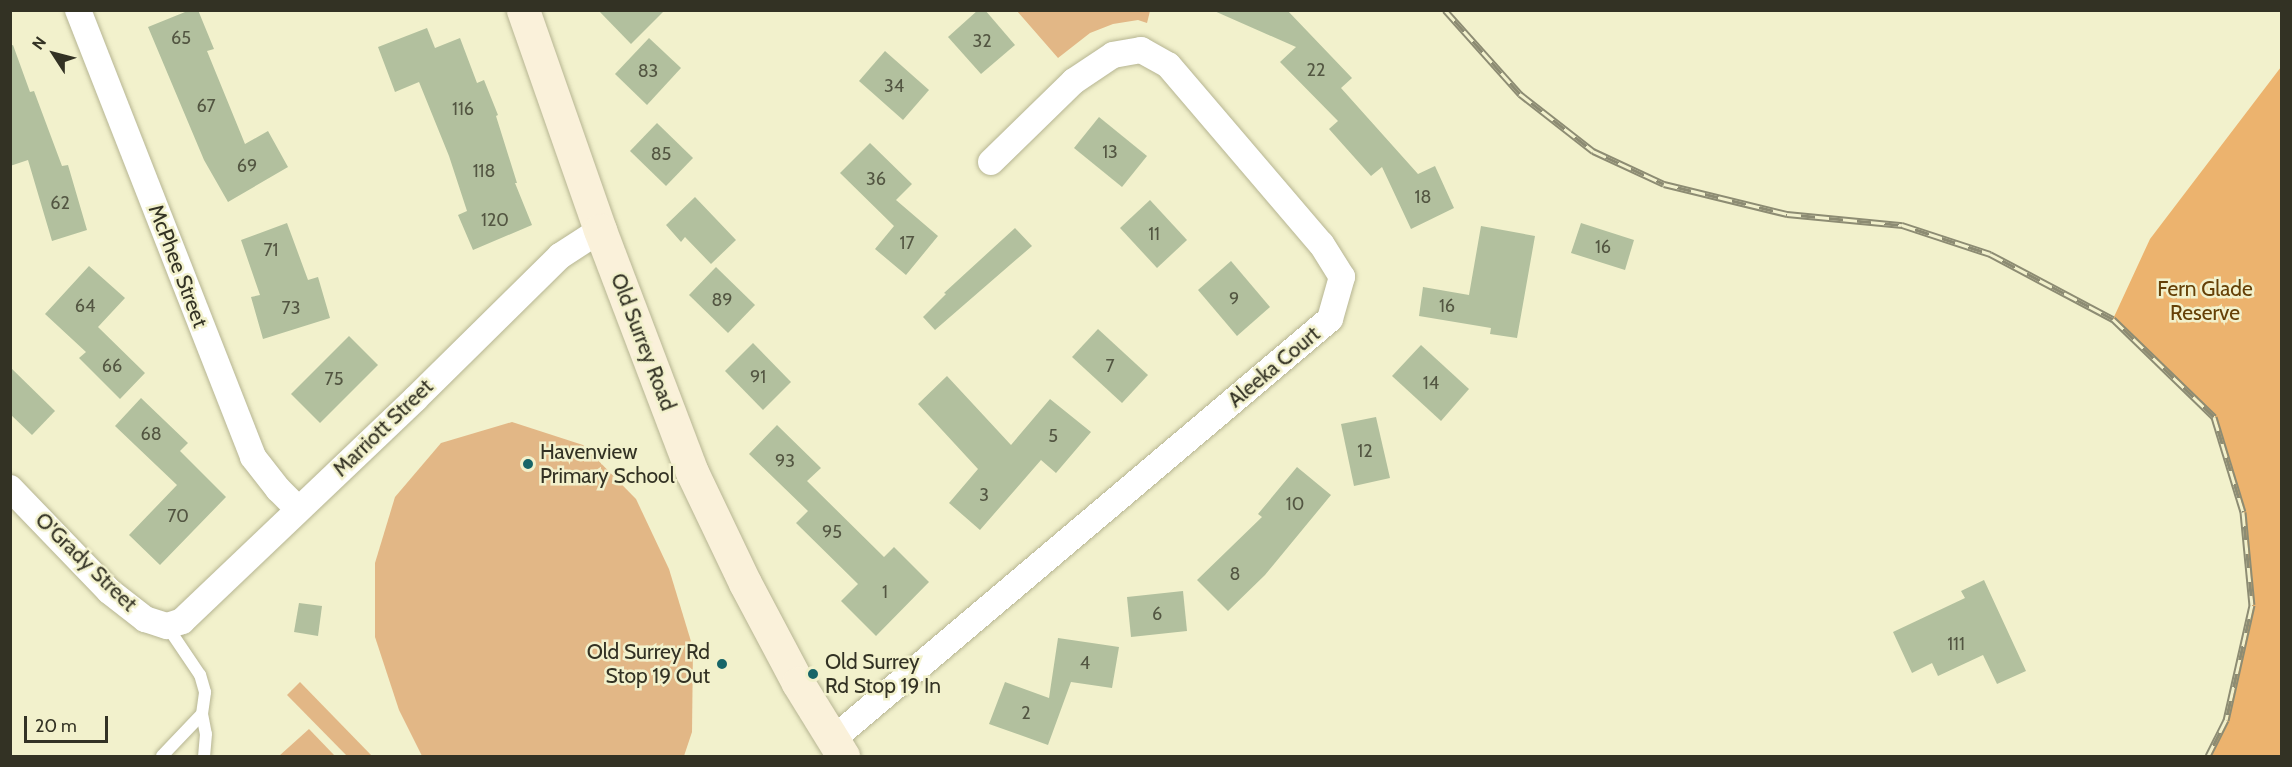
<!DOCTYPE html>
<style>
body{margin:0}
#map{position:relative;width:2292px;height:767px;overflow:hidden;background:#f2f1cc;font-family:Cabin,sans-serif}
div>[style]{position:absolute}
.green>*{inset:0;background:#e2b786}
.forest>*{inset:0;background:#ecb36e}
.building>*{inset:0;background:#b2c09e}
.roads{filter:drop-shadow(0 0 2px #b6b592) drop-shadow(0 0 2px #b6b592)}
.lane>*{height:12px;margin:-6px;padding:0 6px;transform-origin:6px;border-radius:6px;background:#fff}
.street>*{height:26px;margin:-13px;padding:0 13px;transform-origin:13px;border-radius:13px;background:#fff}
.secondary>*{height:33px;margin:-16.5px;padding:0 16.5px;transform-origin:16.5px;border-radius:16.5px;background:#faf1da}
.rail>*{height:7px;margin-top:-3.5px;transform-origin:0;background:repeating-linear-gradient(90deg,#f2f1cc 0 14px,#8d8c73 0 28px);box-sizing:border-box;border-block:2px solid #8d8c73}
.dots>*{width:16px;height:16px;translate:-50% -50%;box-sizing:border-box;border:3px solid #f2f1cc;border-radius:50%}
span{translate:-50% -50%;white-space:nowrap;text-align:center;line-height:1.15;-webkit-text-stroke:5px #f2f1cc;paint-order:stroke}
.number-label{font-size:18px;color:#535642}
.number-label span{-webkit-text-stroke-width:0}
.street-label{font-size:21px;color:#333224}
.park-label{font-size:21px;color:#654007}
.poi-label{font-size:21px;color:#333224}
.left{translate:0 -50%;text-align:left}
.right{translate:-100% -50%;text-align:right}
.frame{position:absolute;inset:0;border:12px solid #333224;pointer-events:none}
.north{position:absolute;left:24px;top:24px;width:60px;height:60px;-webkit-text-stroke:4px #f2f1cc;paint-order:stroke;rotate:306deg;font-size:16px;font-weight:700;line-height:24px;text-align:center;color:#333224}
.north::after{content:'';display:block;margin:auto;width:21px;height:27px;background:#333224;clip-path:polygon(50% 0,100% 100%,50% 72%,0 100%)}
.scale{position:absolute;left:24px;top:716px;width:84px;height:27px;box-sizing:border-box;border:3px solid #333224;border-top:0;padding-left:8px;font-size:18px;line-height:21px;white-space:nowrap;color:#333224;-webkit-text-stroke:4px #f2f1cc;paint-order:stroke}
</style>
<div id="map">
<div class="green">
<i style="clip-path:polygon(1017px 11px,1150px 11px,1147px 23px,1138px 20px,1113px 24px,1090px 33px,1058px 58px)"></i>
<i style="clip-path:polygon(512px 422px,583px 445px,636px 499px,669px 569px,693px 648px,692px 732px,684px 756px,422px 756px,399px 710px,375px 637px,375px 563px,395px 497px,441px 443px)"></i>
<i style="clip-path:polygon(300px 682px,372px 756px,347px 756px,287px 695px)"></i>
<i style="clip-path:polygon(309px 729px,335px 756px,279px 756px)"></i>
</div>
<div class="forest">
<i style="clip-path:polygon(2281px 67px,2281px 756px,2208px 756px,2226px 720px,2252px 605px,2243px 512px,2214px 417px,2113px 319px,2150px 239px)"></i>
</div>
<div class="building">
<i style="clip-path:polygon(190px 10px,198px 10px,214px 49px,207px 51px,245px 144px,268px 131px,288px 167px,228px 202px,204px 160px,148px 27px)"></i>
<i style="clip-path:polygon(598px 10px,665px 10px,631px 44px)"></i>
<i style="clip-path:polygon(978px 10px,985px 10px,1015px 45px,981px 74px,948px 37px)"></i>
<i style="clip-path:polygon(1212px 10px,1287px 10px,1352px 78px,1341px 88px,1418px 174px,1435px 166px,1454px 208px,1411px 229px,1382px 167px,1371px 176px,1329px 129px,1338px 121px,1280px 62px,1296px 47px)"></i>
<i style="clip-path:polygon(427px 28px,435px 48px,460px 38px,477px 83px,484px 80px,498px 115px,496px 116px,517px 183px,515px 183px,532px 225px,473px 250px,458px 215px,467px 211px,449px 156px,419px 82px,395px 92px,378px 47px)"></i>
<i style="clip-path:polygon(649px 38px,681px 68px,647px 105px,615px 74px)"></i>
<i style="clip-path:polygon(13px 45px,30px 92px,34px 91px,62px 166px,68px 165px,87px 230px,52px 241px,28px 160px,10px 166px,10px 46px)"></i>
<i style="clip-path:polygon(885px 51px,929px 90px,903px 120px,859px 81px)"></i>
<i style="clip-path:polygon(1099px 117px,1147px 156px,1122px 187px,1074px 148px)"></i>
<i style="clip-path:polygon(657px 123px,693px 158px,666px 186px,630px 151px)"></i>
<i style="clip-path:polygon(870px 143px,912px 184px,896px 200px,938px 236px,906px 275px,875px 249px,894px 226px,840px 173px)"></i>
<i style="clip-path:polygon(695px 197px,736px 240px,711px 264px,685px 237px,681px 242px,666px 225px)"></i>
<i style="clip-path:polygon(1150px 200px,1187px 240px,1157px 268px,1120px 228px)"></i>
<i style="clip-path:polygon(287px 223px,308px 280px,318px 277px,330px 318px,263px 339px,251px 297px,260px 295px,241px 240px)"></i>
<i style="clip-path:polygon(1581px 223px,1634px 240px,1625px 270px,1571px 253px)"></i>
<i style="clip-path:polygon(1481px 226px,1535px 236px,1517px 338px,1490px 334px,1491px 328px,1419px 316px,1423px 287px,1469px 295px)"></i>
<i style="clip-path:polygon(1015px 228px,1032px 246px,935px 330px,923px 317px,946px 294px,944px 293px)"></i>
<i style="clip-path:polygon(1231px 261px,1270px 307px,1237px 336px,1198px 290px)"></i>
<i style="clip-path:polygon(89px 266px,125px 298px,98px 327px,145px 373px,120px 399px,79px 358px,86px 352px,45px 314px)"></i>
<i style="clip-path:polygon(716px 267px,755px 305px,728px 333px,689px 295px)"></i>
<i style="clip-path:polygon(1098px 329px,1148px 375px,1122px 403px,1072px 357px)"></i>
<i style="clip-path:polygon(349px 336px,378px 365px,320px 423px,291px 394px)"></i>
<i style="clip-path:polygon(753px 343px,791px 382px,763px 410px,725px 371px)"></i>
<i style="clip-path:polygon(1421px 345px,1469px 389px,1441px 421px,1392px 376px)"></i>
<i style="clip-path:polygon(10px 367px,55px 411px,32px 435px,10px 414px)"></i>
<i style="clip-path:polygon(947px 376px,1011px 445px,1050px 399px,1091px 432px,1056px 473px,1041px 460px,980px 530px,949px 503px,978px 469px,918px 404px)"></i>
<i style="clip-path:polygon(141px 398px,188px 443px,180px 451px,226px 497px,160px 565px,129px 535px,177px 485px,115px 426px)"></i>
<i style="clip-path:polygon(1376px 417px,1390px 478px,1354px 486px,1341px 424px)"></i>
<i style="clip-path:polygon(777px 425px,821px 468px,807px 481px,884px 557px,894px 547px,929px 582px,876px 636px,841px 601px,858px 584px,796px 523px,808px 511px,749px 454px)"></i>
<i style="clip-path:polygon(1297px 467px,1331px 495px,1265px 575px,1228px 611px,1197px 580px,1262px 517px,1258px 514px)"></i>
<i style="clip-path:polygon(1984px 580px,2026px 671px,1997px 684px,1983px 655px,1938px 676px,1932px 663px,1912px 673px,1893px 632px,1965px 598px,1961px 591px)"></i>
<i style="clip-path:polygon(1183px 591px,1187px 631px,1131px 637px,1127px 597px)"></i>
<i style="clip-path:polygon(299px 603px,322px 606px,318px 636px,294px 632px)"></i>
<i style="clip-path:polygon(1058px 638px,1119px 647px,1112px 688px,1071px 682px,1048px 745px,989px 724px,1005px 682px,1049px 698px)"></i>
</div>
<div class="roads">
<div class="lane">
<i style="left:202px;top:714px;width:20px;rotate:79deg"></i>
<i style="left:206px;top:734px;width:22px;rotate:95deg"></i>
<i style="left:162px;top:756px;width:58px;rotate:-46.4deg"></i>
<i style="left:202px;top:714px;width:22px;rotate:-82deg"></i>
<i style="left:205px;top:692px;width:18px;rotate:-106deg"></i>
<i style="left:200px;top:675px;width:59px;rotate:-124deg"></i>
</div>
<div class="street">
<i style="left:78px;top:10px;width:480px;rotate:68.6deg"></i>
<i style="left:253px;top:457px;width:41px;rotate:52deg"></i>
<i style="left:278px;top:489px;width:28px;rotate:45deg"></i>
<i style="left:10px;top:488px;width:143px;rotate:46.1deg"></i>
<i style="left:109px;top:591px;width:46px;rotate:37.9deg"></i>
<i style="left:145px;top:619px;width:23px;rotate:18deg"></i>
<i style="left:167px;top:626px;width:16px;rotate:-18deg"></i>
<i style="left:182px;top:621px;width:322px;rotate:-43.6deg"></i>
<i style="left:415px;top:399px;width:204px;rotate:-44.6deg"></i>
<i style="left:560px;top:256px;width:48px;rotate:-33deg"></i>
<i style="left:832px;top:740px;width:652px;rotate:-40.21deg"></i>
<i style="left:1330px;top:319px;width:44px;rotate:-74.1deg"></i>
<i style="left:1342px;top:277px;width:39px;rotate:-122deg"></i>
<i style="left:1321px;top:244px;width:235px;rotate:-130.5deg"></i>
<i style="left:1168px;top:65px;width:31px;rotate:-151deg"></i>
<i style="left:1141px;top:50px;width:28px;rotate:170deg"></i>
<i style="left:1113px;top:55px;width:47px;rotate:146.3deg"></i>
<i style="left:1074px;top:81px;width:116px;rotate:135.7deg"></i>
</div>
<div class="secondary">
<i style="left:523px;top:10px;width:233px;rotate:70.7deg"></i>
<i style="left:600px;top:230px;width:259px;rotate:69.2deg"></i>
<i style="left:692px;top:472px;width:123px;rotate:64.5deg"></i>
<i style="left:745px;top:583px;width:113px;rotate:62.1deg"></i>
<i style="left:798px;top:683px;width:86px;rotate:58.3deg"></i>
</div>
</div>
<div class="rail">
<i style="left:1445px;top:10px;width:113px;rotate:48.2deg"></i>
<i style="left:1520px;top:94px;width:93px;rotate:38deg"></i>
<i style="left:1593px;top:151px;width:78px;rotate:24.9deg"></i>
<i style="left:1664px;top:184px;width:127px;rotate:13.7deg"></i>
<i style="left:1787px;top:214px;width:116px;rotate:5.5deg"></i>
<i style="left:1902px;top:225px;width:93px;rotate:18.2deg"></i>
<i style="left:1990px;top:254px;width:139px;rotate:27.9deg"></i>
<i style="left:2113px;top:319px;width:141px;rotate:44.1deg"></i>
<i style="left:2214px;top:417px;width:99px;rotate:73deg"></i>
<i style="left:2243px;top:512px;width:93px;rotate:84.5deg"></i>
<i style="left:2252px;top:605px;width:118px;rotate:102.7deg"></i>
<i style="left:2226px;top:720px;width:40px;rotate:116.6deg"></i>
</div>
<div class="dots">
<i style="left:528px;top:464px;background:#176568"></i>
<i style="left:722px;top:664px;background:#176568"></i>
<i style="left:813px;top:674px;background:#176568"></i>
</div>
<div class="number-label">
<span style="left:181px;top:38px">65</span>
<span style="left:982px;top:41px">32</span>
<span style="left:1316px;top:70px">22</span>
<span style="left:648px;top:71px">83</span>
<span style="left:894px;top:86px">34</span>
<span style="left:206px;top:106px">67</span>
<span style="left:463px;top:109px">116</span>
<span style="left:1110px;top:152px">13</span>
<span style="left:661px;top:154px">85</span>
<span style="left:247px;top:166px">69</span>
<span style="left:484px;top:171px">118</span>
<span style="left:876px;top:179px">36</span>
<span style="left:1423px;top:197px">18</span>
<span style="left:60px;top:203px">62</span>
<span style="left:495px;top:220px">120</span>
<span style="left:1154px;top:234px">11</span>
<span style="left:907px;top:243px">17</span>
<span style="left:1603px;top:247px">16</span>
<span style="left:271px;top:250px">71</span>
<span style="left:1234px;top:299px">9</span>
<span style="left:722px;top:300px">89</span>
<span style="left:85px;top:306px">64</span>
<span style="left:1447px;top:306px">16</span>
<span style="left:291px;top:308px">73</span>
<span style="left:112px;top:366px">66</span>
<span style="left:1110px;top:366px">7</span>
<span style="left:758px;top:377px">91</span>
<span style="left:334px;top:379px">75</span>
<span style="left:1431px;top:383px">14</span>
<span style="left:151px;top:434px">68</span>
<span style="left:1053px;top:436px">5</span>
<span style="left:1365px;top:451px">12</span>
<span style="left:785px;top:461px">93</span>
<span style="left:984px;top:495px">3</span>
<span style="left:1295px;top:504px">10</span>
<span style="left:178px;top:516px">70</span>
<span style="left:832px;top:532px">95</span>
<span style="left:1235px;top:574px">8</span>
<span style="left:885px;top:592px">1</span>
<span style="left:1157px;top:614px">6</span>
<span style="left:1956px;top:644px">111</span>
<span style="left:1085px;top:663px">4</span>
<span style="left:1026px;top:713px">2</span>
</div>
<div class="street-label">
<span style="left:178px;top:266px;rotate:69deg">McPhee Street</span>
<span style="left:643px;top:342px;rotate:69deg">Old Surrey Road</span>
<span style="left:1274px;top:367px;rotate:-40deg">Aleeka Court</span>
<span style="left:383px;top:428px;rotate:-44deg">Marriott Street</span>
<span style="left:86px;top:562px;rotate:44deg">O'Grady Street</span>
</div>
<div class="park-label">
<span style="left:2205px;top:301px">Fern Glade<br>Reserve</span>
</div>
<div class="poi-label">
<span class="left" style="left:540px;top:464px">Havenview<br>Primary School</span>
<span class="right" style="left:710px;top:664px">Old Surrey Rd<br>Stop 19 Out</span>
<span class="left" style="left:825px;top:674px">Old Surrey<br>Rd Stop 19 In</span>
</div>
<div class="frame"></div>
<div class="north">N</div>
<div class="scale">20 m</div>
</div>
